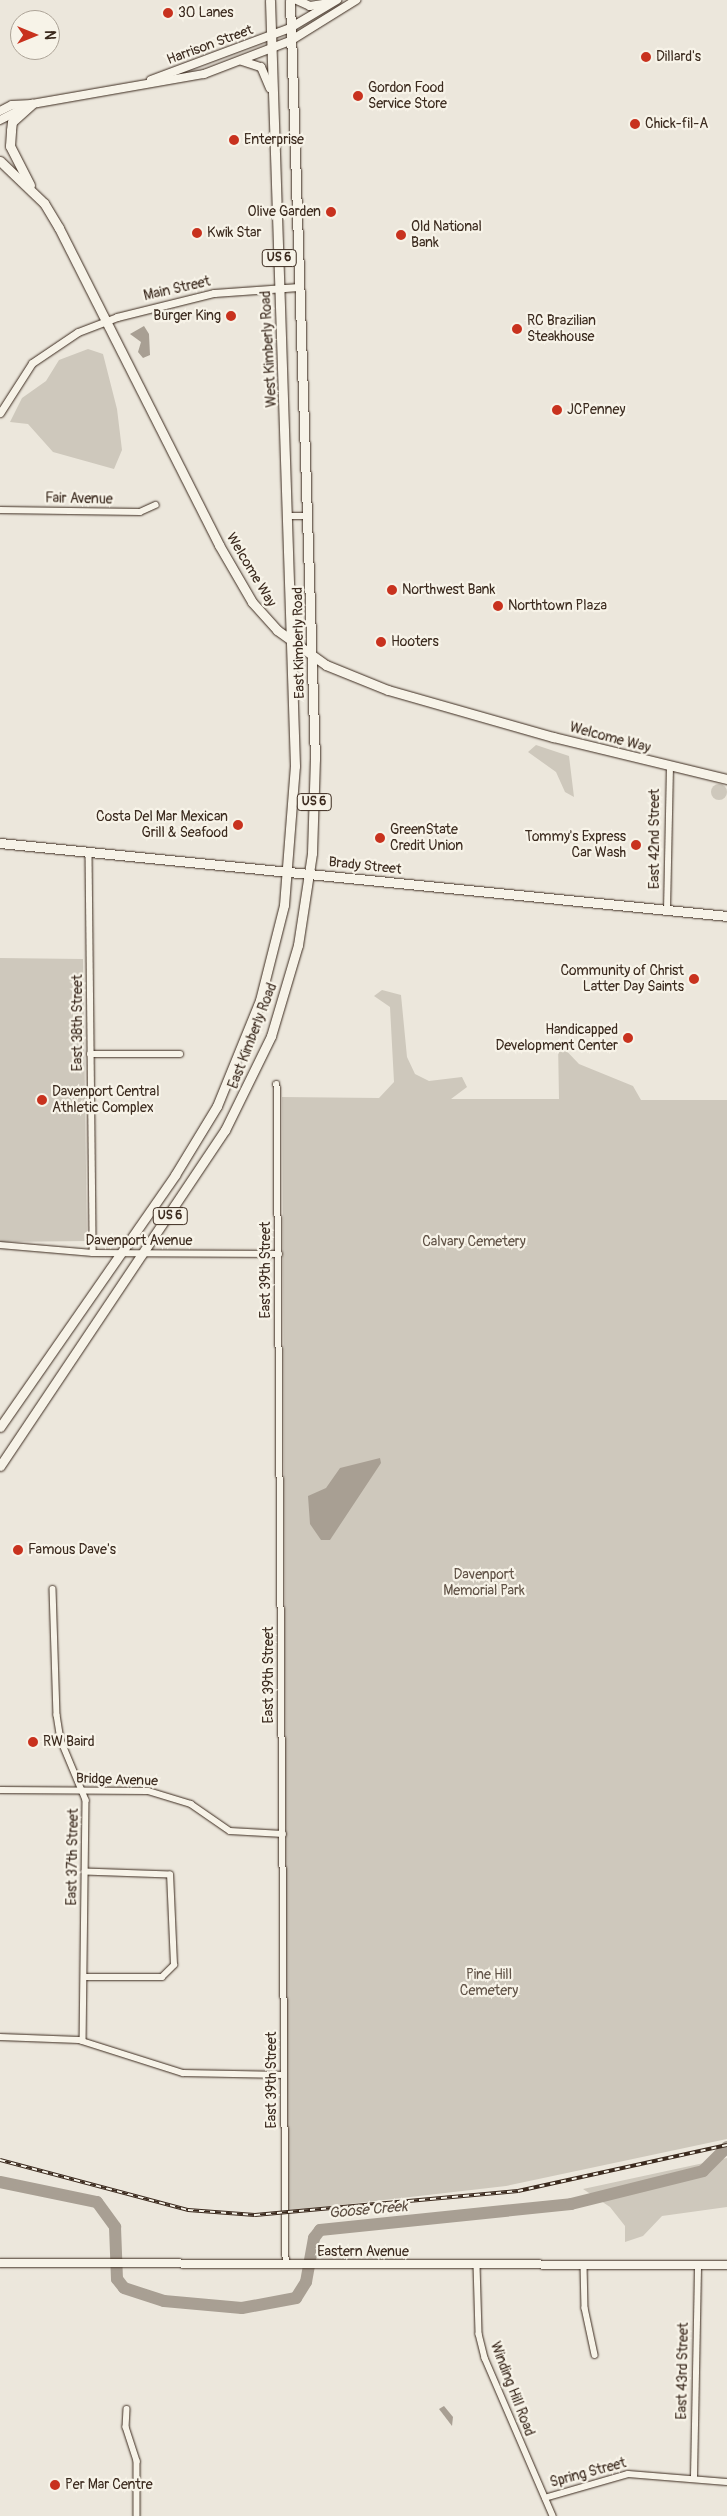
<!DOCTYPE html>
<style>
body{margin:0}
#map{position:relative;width:727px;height:2516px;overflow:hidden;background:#ece7dc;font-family:Pangolin,sans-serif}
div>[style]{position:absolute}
.green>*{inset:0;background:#cec8bc}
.round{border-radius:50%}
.water>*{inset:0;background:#a89f93}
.river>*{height:12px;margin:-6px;padding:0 6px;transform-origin:6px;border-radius:6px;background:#a89f93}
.roads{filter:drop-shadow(0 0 1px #3b2a1e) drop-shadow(0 0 1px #3b2a1e)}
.minor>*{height:5.5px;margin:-2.75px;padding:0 2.75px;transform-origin:2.75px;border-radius:2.75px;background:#f7f3e8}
.tertiary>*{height:7px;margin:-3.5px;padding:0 3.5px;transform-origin:3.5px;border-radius:3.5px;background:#f7f3e8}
.secondary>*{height:8px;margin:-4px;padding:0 4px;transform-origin:4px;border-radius:4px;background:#f7f3e8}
.primary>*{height:9px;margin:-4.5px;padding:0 4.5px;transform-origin:4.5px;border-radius:4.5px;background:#f7f3e8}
.trunk>*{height:9px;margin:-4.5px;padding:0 4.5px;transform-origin:4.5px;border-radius:4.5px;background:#f7f3e8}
.rail>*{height:4px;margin-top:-2px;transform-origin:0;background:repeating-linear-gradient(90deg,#f7f3e8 0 5.5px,#3b2a1e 0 11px);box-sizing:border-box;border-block:1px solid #3b2a1e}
.dots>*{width:14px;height:14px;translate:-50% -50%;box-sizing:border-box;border:2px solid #f7f3e8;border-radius:50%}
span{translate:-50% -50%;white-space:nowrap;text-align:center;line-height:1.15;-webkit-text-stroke:4.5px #f7f3e8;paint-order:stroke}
.shield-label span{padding:1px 4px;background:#f7f3e8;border:1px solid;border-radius:4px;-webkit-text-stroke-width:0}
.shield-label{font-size:12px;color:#3b2a1e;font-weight:700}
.poi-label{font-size:14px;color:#3b2a1e}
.left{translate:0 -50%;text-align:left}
.right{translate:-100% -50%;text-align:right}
.street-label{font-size:14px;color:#3b2a1e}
.park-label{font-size:14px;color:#605246}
.water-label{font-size:15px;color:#615347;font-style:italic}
.north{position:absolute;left:10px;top:10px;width:50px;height:50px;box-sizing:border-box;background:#f7f3e8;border:1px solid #aca397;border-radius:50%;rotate:90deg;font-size:14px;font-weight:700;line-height:20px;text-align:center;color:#3b2a1e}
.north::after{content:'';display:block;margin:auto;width:18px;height:22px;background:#c8321e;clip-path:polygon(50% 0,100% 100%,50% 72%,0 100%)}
</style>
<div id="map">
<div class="green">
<i style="clip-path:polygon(88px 349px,103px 354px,117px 409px,122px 450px,114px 469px,53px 452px,28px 424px,10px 422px,22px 398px,46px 381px,59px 360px)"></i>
<i style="clip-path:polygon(536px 745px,569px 756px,574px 797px,565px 792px,556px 772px,528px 752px)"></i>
<i class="round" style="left:711px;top:784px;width:16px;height:16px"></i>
<i style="clip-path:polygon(0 958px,83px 959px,87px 1241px,0 1242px)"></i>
<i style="clip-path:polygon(382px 990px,401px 995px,407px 1057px,415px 1074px,429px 1081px,462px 1077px,467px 1087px,451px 1099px,559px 1099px,558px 1042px,579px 1064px,633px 1086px,641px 1100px,727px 1100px,727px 2139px,506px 2186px,288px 2211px,282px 1097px,379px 1098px,394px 1082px,390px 1007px,374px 996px)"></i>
<i style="clip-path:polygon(727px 2158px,727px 2207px,662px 2216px,643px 2236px,625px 2242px,625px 2226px,610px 2207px,583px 2189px)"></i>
</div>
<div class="water">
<i style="clip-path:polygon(144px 326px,149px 334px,150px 355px,143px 358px,138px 352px,141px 342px,130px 334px)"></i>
<i style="clip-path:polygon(380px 1458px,381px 1463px,330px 1540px,321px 1540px,310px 1524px,308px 1496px,326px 1488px,340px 1468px)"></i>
<i style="clip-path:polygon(444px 2406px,453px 2417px,452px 2426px,439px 2409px)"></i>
</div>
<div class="river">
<i style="left:0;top:2182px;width:99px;rotate:11.7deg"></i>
<i style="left:97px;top:2202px;width:31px;rotate:54deg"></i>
<i style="left:115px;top:2227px;width:52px;rotate:87.8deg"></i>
<i style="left:117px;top:2279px;width:11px;rotate:52deg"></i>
<i style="left:124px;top:2288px;width:42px;rotate:18deg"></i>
<i style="left:164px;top:2301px;width:78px;rotate:5.1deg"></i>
<i style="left:242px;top:2308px;width:55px;rotate:-10.5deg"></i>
<i style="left:296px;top:2298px;width:19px;rotate:-58deg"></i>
<i style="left:306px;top:2282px;width:45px;rotate:-79.7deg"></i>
<i style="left:314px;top:2238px;width:10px;rotate:-53deg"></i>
<i style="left:320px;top:2230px;width:252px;rotate:-5.9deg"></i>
<i style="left:571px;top:2204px;width:136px;rotate:-14deg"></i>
<i style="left:703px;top:2171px;width:34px;rotate:-45deg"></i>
</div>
<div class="roads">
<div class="minor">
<i style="left:0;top:510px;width:140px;rotate:0.8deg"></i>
<i style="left:140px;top:512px;width:17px;rotate:-24deg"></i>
<i style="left:289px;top:516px;width:19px"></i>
<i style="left:89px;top:852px;width:401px;rotate:89.4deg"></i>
<i style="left:667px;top:910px;width:143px;rotate:-88.8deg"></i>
<i style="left:90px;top:1054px;width:90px"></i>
<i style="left:277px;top:1084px;width:1181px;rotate:89.56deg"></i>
<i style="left:0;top:1245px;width:93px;rotate:4.9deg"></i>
<i style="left:93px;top:1253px;width:186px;rotate:0.3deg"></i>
<i style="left:53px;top:1589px;width:126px;rotate:88.2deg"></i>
<i style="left:57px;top:1715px;width:25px;rotate:81deg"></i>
<i style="left:61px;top:1740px;width:65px;rotate:67.4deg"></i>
<i style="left:86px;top:1800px;width:241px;rotate:90.7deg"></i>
<i style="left:0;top:1790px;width:148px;rotate:0.4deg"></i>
<i style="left:148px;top:1791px;width:45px;rotate:16.8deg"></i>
<i style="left:191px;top:1804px;width:47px;rotate:34.7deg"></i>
<i style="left:230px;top:1831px;width:53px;rotate:3.2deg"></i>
<i style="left:84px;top:1977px;width:78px"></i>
<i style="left:162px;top:1977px;width:17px;rotate:-45deg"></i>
<i style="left:174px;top:1965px;width:90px;rotate:-92.5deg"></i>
<i style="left:170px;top:1875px;width:85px;rotate:-178deg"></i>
<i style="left:0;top:2037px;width:79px;rotate:2.2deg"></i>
<i style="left:79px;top:2040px;width:109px;rotate:17.6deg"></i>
<i style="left:183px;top:2073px;width:101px;rotate:1.1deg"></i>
<i style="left:477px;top:2265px;width:69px;rotate:88.3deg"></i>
<i style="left:479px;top:2334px;width:25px;rotate:76deg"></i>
<i style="left:485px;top:2358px;width:172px;rotate:66.7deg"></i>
<i style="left:584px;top:2265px;width:43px;rotate:88.7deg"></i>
<i style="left:585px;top:2308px;width:48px;rotate:78deg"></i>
<i style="left:127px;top:2409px;width:18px;rotate:93deg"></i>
<i style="left:126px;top:2427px;width:36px;rotate:72deg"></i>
<i style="left:137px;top:2461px;width:55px;rotate:90deg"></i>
<i style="left:694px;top:2477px;width:212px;rotate:-88.9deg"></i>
<i style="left:545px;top:2498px;width:86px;rotate:-16.1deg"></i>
<i style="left:628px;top:2474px;width:99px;rotate:4.6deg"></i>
</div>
<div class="tertiary">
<i style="left:0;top:413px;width:59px;rotate:-57.4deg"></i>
<i style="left:32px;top:363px;width:55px;rotate:-34deg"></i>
<i style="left:78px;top:332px;width:42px;rotate:-21deg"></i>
<i style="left:117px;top:317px;width:100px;rotate:-13.9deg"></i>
<i style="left:214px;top:293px;width:85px;rotate:-4deg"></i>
</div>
<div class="secondary">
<i style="left:297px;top:0;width:14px;rotate:25deg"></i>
<i style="left:310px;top:6px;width:18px;rotate:-9deg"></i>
<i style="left:242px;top:61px;width:20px;rotate:18deg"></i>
<i style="left:261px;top:67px;width:23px;rotate:67deg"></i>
<i style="left:151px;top:80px;width:148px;rotate:-20.5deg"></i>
<i style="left:290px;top:28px;width:55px;rotate:-30.8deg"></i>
<i style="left:0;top:111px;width:13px;rotate:-27deg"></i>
<i style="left:12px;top:105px;width:20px;rotate:-3deg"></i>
<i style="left:0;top:120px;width:36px;rotate:-27deg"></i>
<i style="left:32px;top:104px;width:175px;rotate:-9.9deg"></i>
<i style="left:204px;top:74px;width:92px;rotate:-21deg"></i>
<i style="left:290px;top:41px;width:78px;rotate:-31.8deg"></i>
<i style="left:0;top:2263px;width:727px;rotate:0.16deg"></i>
</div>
<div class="primary">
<i style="left:0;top:1427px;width:307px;rotate:-55.2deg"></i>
<i style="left:175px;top:1175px;width:81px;rotate:-58.7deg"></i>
<i style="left:217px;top:1106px;width:114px;rotate:-67.9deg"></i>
<i style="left:260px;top:1000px;width:98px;rotate:-75.8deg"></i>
<i style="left:284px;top:905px;width:139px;rotate:-85.5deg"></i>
<i style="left:295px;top:766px;width:766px;rotate:-91.87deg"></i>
<i style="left:0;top:1466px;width:404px;rotate:-56.2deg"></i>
<i style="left:225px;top:1130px;width:105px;rotate:-63.9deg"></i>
<i style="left:271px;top:1036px;width:95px;rotate:-73.5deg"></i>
<i style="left:298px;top:945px;width:93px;rotate:-81.3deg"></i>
<i style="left:312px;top:853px;width:94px;rotate:-88.2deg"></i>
<i style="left:315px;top:759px;width:759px;rotate:-91.89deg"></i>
</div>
<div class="trunk">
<i style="left:0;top:161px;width:61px;rotate:43.7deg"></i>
<i style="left:44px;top:203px;width:29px;rotate:59deg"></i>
<i style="left:59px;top:228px;width:355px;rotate:63.2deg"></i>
<i style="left:219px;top:545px;width:66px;rotate:59.9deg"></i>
<i style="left:252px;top:602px;width:38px;rotate:48deg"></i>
<i style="left:277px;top:630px;width:60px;rotate:35.5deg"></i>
<i style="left:326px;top:665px;width:67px;rotate:22deg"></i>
<i style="left:388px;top:690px;width:172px;rotate:15.9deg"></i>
<i style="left:553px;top:737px;width:179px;rotate:13.6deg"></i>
<i style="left:30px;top:185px;width:44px;rotate:-117.1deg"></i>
<i style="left:10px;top:146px;width:16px;rotate:-86deg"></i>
<i style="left:11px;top:130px;width:8px;rotate:-83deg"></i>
<i style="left:12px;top:122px;width:27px;rotate:-42deg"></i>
<i style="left:0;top:843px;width:731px;rotate:5.73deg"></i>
</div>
</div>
<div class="rail">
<i style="left:0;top:2160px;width:195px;rotate:14.9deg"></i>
<i style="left:188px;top:2210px;width:67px;rotate:4.3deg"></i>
<i style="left:255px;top:2215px;width:264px;rotate:-5.2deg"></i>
<i style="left:518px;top:2191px;width:214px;rotate:-12.4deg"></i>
</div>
<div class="dots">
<i style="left:168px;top:13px;background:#c8321e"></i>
<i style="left:646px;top:57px;background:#c8321e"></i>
<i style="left:358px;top:96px;background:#c8321e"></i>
<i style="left:635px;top:124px;background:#c8321e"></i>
<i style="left:234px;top:140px;background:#c8321e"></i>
<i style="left:331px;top:212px;background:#c8321e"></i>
<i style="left:197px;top:233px;background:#c8321e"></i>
<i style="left:401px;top:235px;background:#c8321e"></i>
<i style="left:231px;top:316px;background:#c8321e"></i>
<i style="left:517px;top:329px;background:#c8321e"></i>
<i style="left:557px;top:410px;background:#c8321e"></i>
<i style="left:392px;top:590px;background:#c8321e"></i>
<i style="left:498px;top:606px;background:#c8321e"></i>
<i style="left:381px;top:642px;background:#c8321e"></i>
<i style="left:238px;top:825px;background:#c8321e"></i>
<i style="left:380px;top:838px;background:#c8321e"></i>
<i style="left:636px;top:845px;background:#c8321e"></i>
<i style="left:694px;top:979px;background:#c8321e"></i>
<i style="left:628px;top:1038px;background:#c8321e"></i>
<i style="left:42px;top:1100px;background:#c8321e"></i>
<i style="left:18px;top:1550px;background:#c8321e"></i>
<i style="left:33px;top:1742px;background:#c8321e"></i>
<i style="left:55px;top:2485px;background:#c8321e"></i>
</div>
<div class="shield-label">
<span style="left:279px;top:258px">US 6</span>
<span style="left:314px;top:802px">US 6</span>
<span style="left:170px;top:1216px">US 6</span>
</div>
<div class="poi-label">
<span class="left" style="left:178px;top:13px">30 Lanes</span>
<span class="left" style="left:656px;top:57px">Dillard's</span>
<span class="left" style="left:368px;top:96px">Gordon Food<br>Service Store</span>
<span class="left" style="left:645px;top:124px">Chick-fil-A</span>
<span class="left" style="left:244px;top:140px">Enterprise</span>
<span class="right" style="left:321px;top:212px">Olive Garden</span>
<span class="left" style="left:411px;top:235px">Old National<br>Bank</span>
<span class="left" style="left:207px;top:233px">Kwik Star</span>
<span class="right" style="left:221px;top:316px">Burger King</span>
<span class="left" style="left:527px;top:329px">RC Brazilian<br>Steakhouse</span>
<span class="left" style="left:567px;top:410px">JCPenney</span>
<span class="left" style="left:402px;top:590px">Northwest Bank</span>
<span class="left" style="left:508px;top:606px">Northtown Plaza</span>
<span class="left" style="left:391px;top:642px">Hooters</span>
<span class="right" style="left:228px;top:825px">Costa Del Mar Mexican<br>Grill &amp; Seafood</span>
<span class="left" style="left:390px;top:838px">GreenState<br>Credit Union</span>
<span class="right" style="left:626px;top:845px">Tommy's Express<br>Car Wash</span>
<span class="right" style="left:684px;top:979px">Community of Christ<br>Latter Day Saints</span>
<span class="right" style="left:618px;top:1038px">Handicapped<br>Development Center</span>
<span class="left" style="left:52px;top:1100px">Davenport Central<br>Athletic Complex</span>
<span class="left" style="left:28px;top:1550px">Famous Dave's</span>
<span class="left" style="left:43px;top:1742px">RW Baird</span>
<span class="left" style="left:65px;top:2485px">Per Mar Centre</span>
</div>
<div class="street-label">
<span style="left:210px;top:45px;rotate:-20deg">Harrison Street</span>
<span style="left:177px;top:289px;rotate:-13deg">Main Street</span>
<span style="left:269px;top:349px;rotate:-93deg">West Kimberly Road</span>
<span style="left:79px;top:499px;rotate:1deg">Fair Avenue</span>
<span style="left:251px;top:570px;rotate:59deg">Welcome Way</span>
<span style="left:299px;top:643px;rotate:-91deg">East Kimberly Road</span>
<span style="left:610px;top:738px;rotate:15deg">Welcome Way</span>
<span style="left:655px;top:839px;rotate:-90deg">East 42nd Street</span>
<span style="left:365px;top:866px;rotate:6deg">Brady Street</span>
<span style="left:78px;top:1023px;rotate:-90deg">East 38th Street</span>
<span style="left:253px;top:1036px;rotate:-69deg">East Kimberly Road</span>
<span style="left:139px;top:1241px">Davenport Avenue</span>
<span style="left:266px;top:1270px;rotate:-90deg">East 39th Street</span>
<span style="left:269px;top:1675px;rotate:-90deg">East 39th Street</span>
<span style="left:117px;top:1780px;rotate:2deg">Bridge Avenue</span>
<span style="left:73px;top:1857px;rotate:-89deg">East 37th Street</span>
<span style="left:272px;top:2080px;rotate:-90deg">East 39th Street</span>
<span style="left:363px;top:2252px">Eastern Avenue</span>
<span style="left:683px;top:2371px;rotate:-89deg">East 43rd Street</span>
<span style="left:512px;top:2389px;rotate:69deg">Winding Hill Road</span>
<span style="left:588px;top:2473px;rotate:-15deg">Spring Street</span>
</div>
<div class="park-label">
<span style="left:474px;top:1242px">Calvary Cemetery</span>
<span style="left:484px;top:1583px">Davenport<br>Memorial Park</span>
<span style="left:489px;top:1983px">Pine Hill<br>Cemetery</span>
</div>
<div class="water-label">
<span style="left:368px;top:2210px;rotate:-5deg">Goose Creek</span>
</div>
<div class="north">N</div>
</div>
